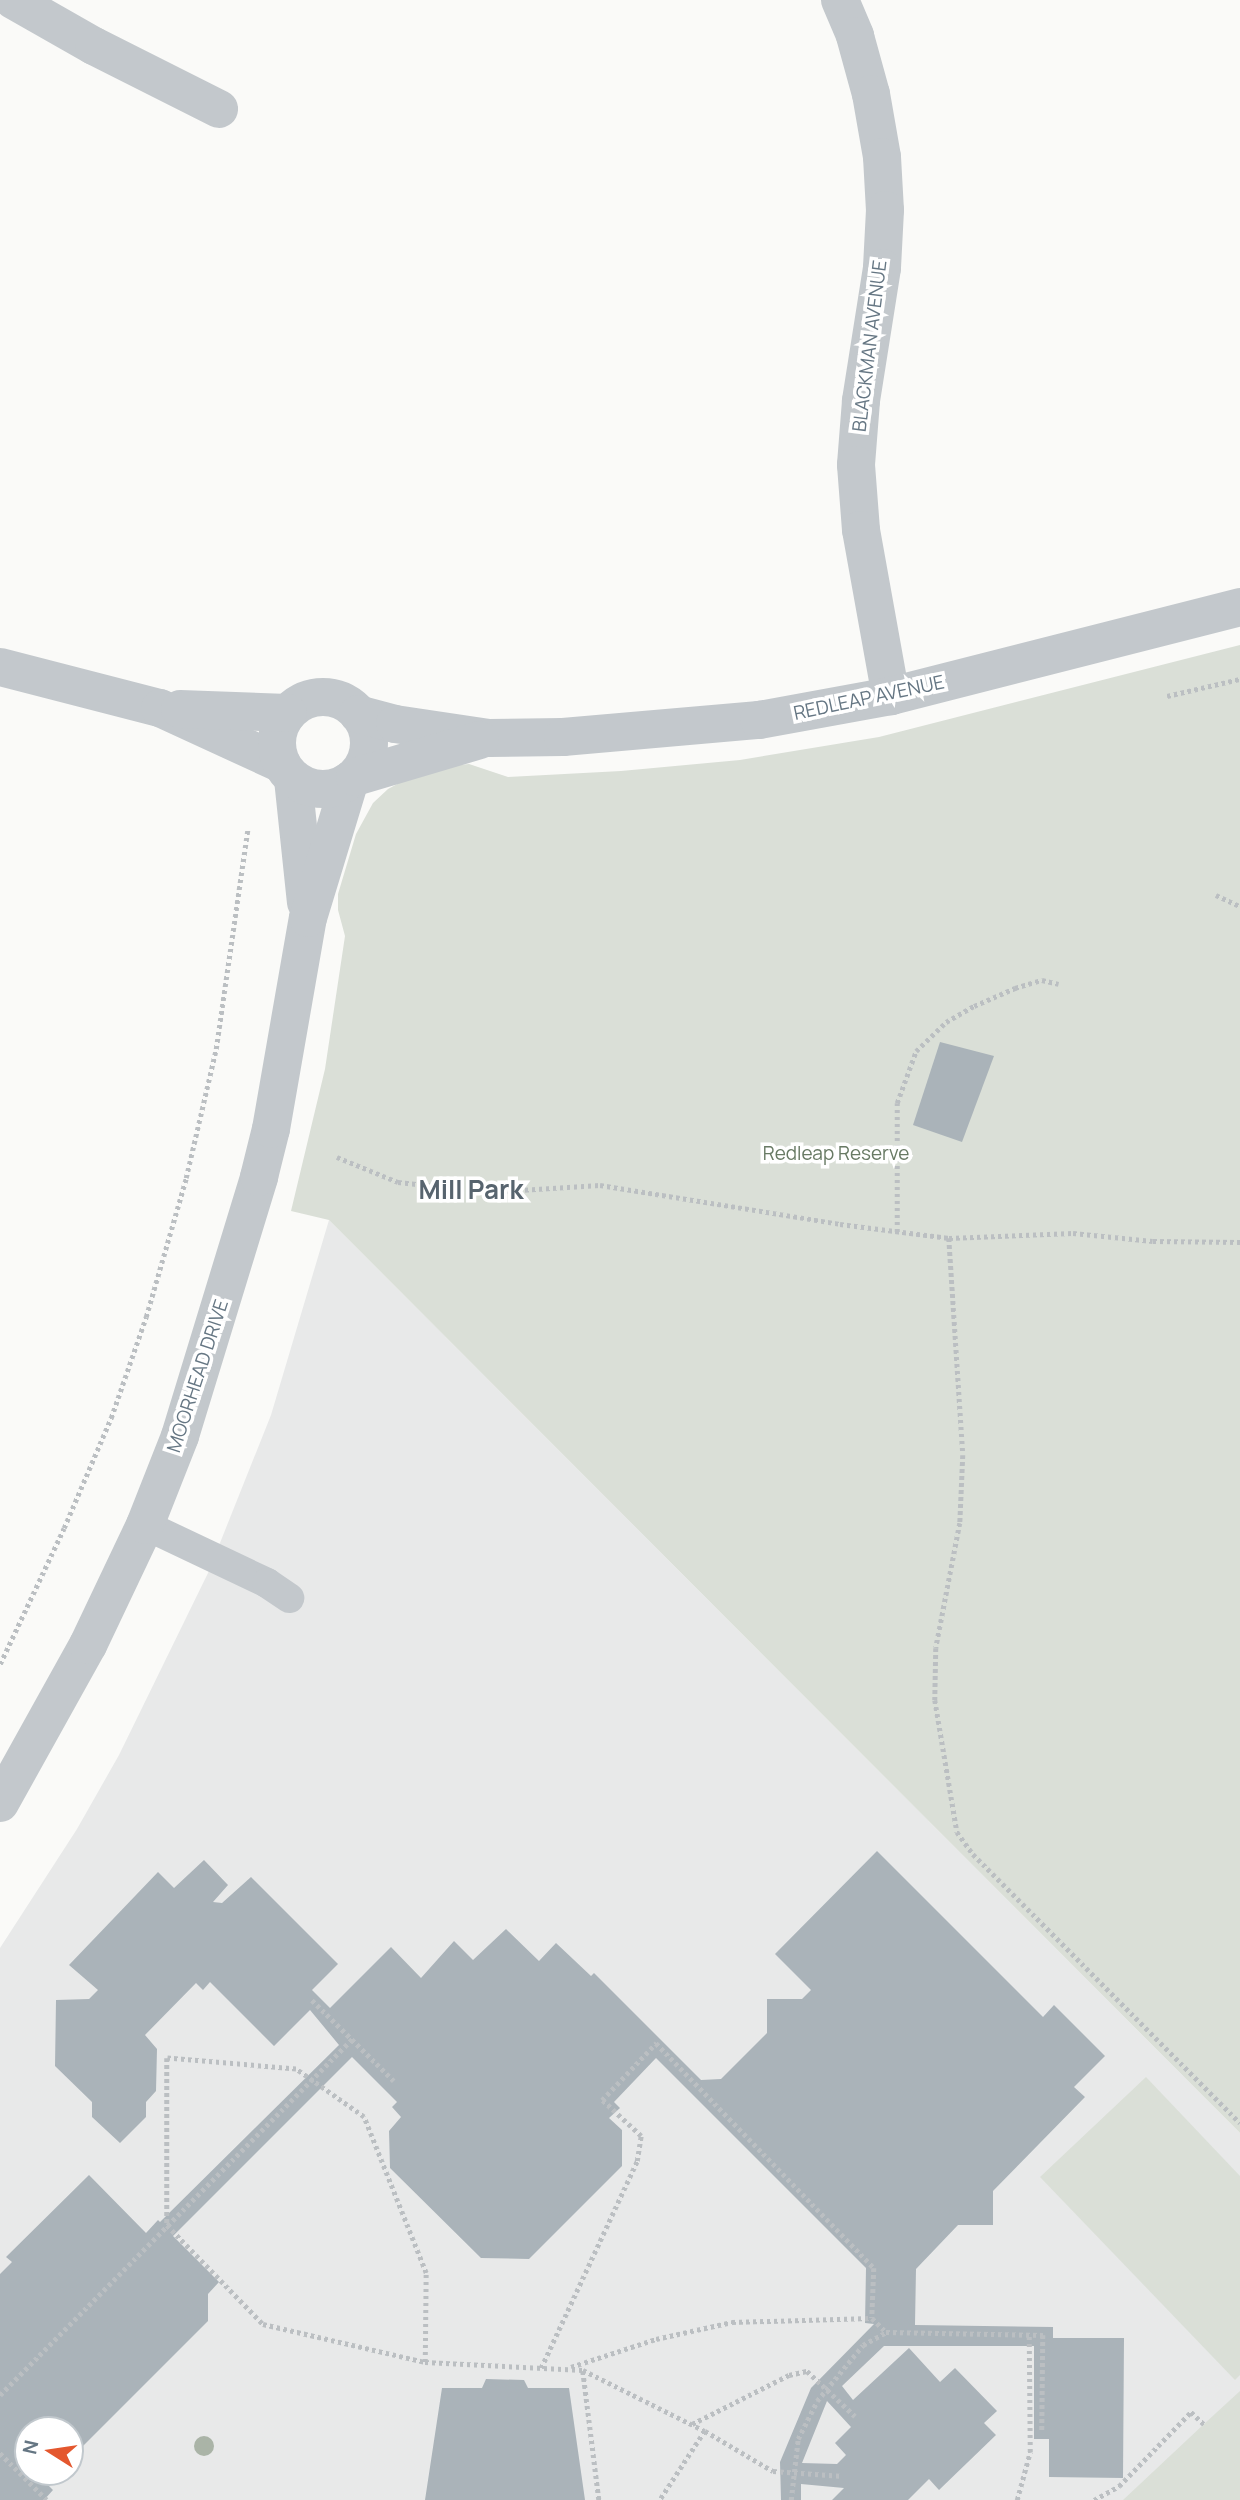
<!DOCTYPE html>
<style>
body{margin:0}
#map{position:relative;width:1240px;height:2500px;overflow:hidden;background:#fafaf8;font-family:Manrope,sans-serif}
div>[style]{position:absolute}
.built>*{inset:0;background:#e8e9e9}
.green>*{inset:0;background:#dadfd7}
.building>*{inset:0;background:#aab3b9}
.path>*{height:4.5px;margin-top:-2.25px;transform-origin:0;background:repeating-linear-gradient(90deg,#bbbfc2 0 3.5px,transparent 0 7px)}
.service>*{height:30px;margin:-15px;padding:0 15px;transform-origin:15px;border-radius:15px;background:#c3c8cc}
.minor>*{height:38px;margin:-19px;padding:0 19px;transform-origin:19px;border-radius:19px;background:#c3c8cc}
.tertiary>*{height:38px;margin:-19px;padding:0 19px;transform-origin:19px;border-radius:19px;background:#c3c8cc}
.tertiary>.ring{margin:-19px;padding:0;box-sizing:content-box;background:none;border:38px solid #c3c8cc;border-radius:50%}
.trees>*{width:20px;height:20px;margin:-10px;border-radius:50%;background:#aab4a7}
span{translate:-50% -50%;white-space:nowrap;text-align:center;line-height:1.15;-webkit-text-stroke:7px #fff;paint-order:stroke}
.street-label{font-size:19px;color:#657683}
.park-label{font-size:19px;color:#687a64}
.district-label{font-size:26px;color:#57646e;font-weight:700}
.north{position:absolute;left:14px;top:2416px;width:70px;height:70px;box-sizing:border-box;background:#fff;border:2px solid #c1c8cd;border-radius:50%;rotate:282deg;font-size:19px;font-weight:700;line-height:28px;text-align:center;color:#657683}
.north::after{content:'';display:block;margin:auto;width:24px;height:32px;background:#e4572e;clip-path:polygon(50% 0,100% 100%,50% 72%,0 100%)}
</style>
<div id="map">
<div class="built">
<i style="clip-path:polygon(evenodd,329px 1220px,1240px 2133px,1240px 2500px,0 2500px,0 1948px,77px 1829px,119px 1755px,208px 1573px,271px 1415px,329px 1220px,28px 2430px,70px 2430px,70px 2472px,28px 2472px,28px 2430px)"></i>
</div>
<div class="green">
<i style="clip-path:polygon(1240px 645px,1240px 2133px,329px 1220px,291px 1211px,325px 1069px,345px 936px,338px 910px,338px 894px,356px 834px,373px 803px,388px 789px,412px 776px,450px 766px,469px 764px,508px 777px,621px 771px,740px 760px,879px 737px)"></i>
<i style="clip-path:polygon(1146px 2077px,1240px 2176px,1240px 2375px,1235px 2380px,1040px 2177px)"></i>
<i style="clip-path:polygon(1240px 2391px,1240px 2500px,1123px 2500px,1204px 2424px)"></i>
</div>
<div class="building">
<i style="clip-path:polygon(940px 1042px,994px 1056px,962px 1142px,913px 1125px)"></i>
<i style="clip-path:polygon(evenodd,877px 1851px,1043px 2017px,1054px 2005px,1105px 2056px,1074px 2087px,1085px 2097px,993px 2191px,993px 2225px,958px 2225px,916px 2269px,915px 2325px,1053px 2327px,1053px 2338px,1124px 2338px,1123px 2478px,1049px 2477px,1049px 2439px,1034px 2439px,1034px 2346px,884px 2346px,842px 2386px,853px 2400px,909px 2348px,940px 2382px,955px 2368px,997px 2411px,984px 2423px,996px 2435px,939px 2490px,929px 2479px,908px 2500px,832px 2500px,844px 2488px,801px 2484px,801px 2500px,781px 2500px,780px 2462px,811px 2388px,874px 2324px,865px 2323px,866px 2268px,656px 2058px,614px 2102px,620px 2108px,609px 2118px,622px 2130px,622px 2166px,529px 2259px,481px 2258px,390px 2168px,389px 2131px,401px 2117px,392px 2107px,397px 2102px,352px 2057px,173px 2236px,219px 2282px,208px 2294px,208px 2321px,70px 2459px,70px 2430px,28px 2430px,28px 2472px,57px 2472px,46px 2483px,53px 2490px,44px 2500px,0 2500px,0 2274px,12px 2262px,6px 2257px,89px 2175px,146px 2233px,158px 2220px,160px 2222px,339px 2045px,310px 2010px,274px 2046px,210px 1982px,203px 1990px,196px 1983px,145px 2035px,157px 2049px,156px 2091px,146px 2102px,146px 2117px,120px 2143px,92px 2117px,92px 2102px,55px 2066px,56px 2000px,89px 1999px,98px 1990px,69px 1965px,158px 1872px,174px 1888px,204px 1860px,228px 1885px,213px 1902px,222px 1903px,251px 1877px,338px 1964px,312px 1990px,330px 2008px,391px 1947px,421px 1978px,454px 1941px,473px 1960px,506px 1929px,539px 1961px,556px 1943px,591px 1976px,594px 1973px,701px 2080px,721px 2079px,767px 2033px,767px 1999px,802px 1999px,811px 1990px,775px 1954px,877px 1851px,827px 2401px,851px 2427px,835px 2443px,846px 2455px,837px 2464px,802px 2463px,827px 2401px)"></i>
<i style="clip-path:polygon(486px 2379px,524px 2380px,528px 2388px,569px 2388px,585px 2500px,425px 2500px,442px 2388px,482px 2388px)"></i>
</div>
<div class="path">
<i style="left:1167px;top:696px;width:75px;rotate:-13.1deg"></i>
<i style="left:1216px;top:895px;width:26px;rotate:25deg"></i>
<i style="left:337px;top:1157px;width:66px;rotate:22.3deg"></i>
<i style="left:398px;top:1182px;width:93px;rotate:6.2deg"></i>
<i style="left:490px;top:1192px;width:110px;rotate:-3.6deg"></i>
<i style="left:600px;top:1185px;width:243px;rotate:9.2deg"></i>
<i style="left:840px;top:1224px;width:110px;rotate:7.3deg"></i>
<i style="left:949px;top:1238px;width:124px;rotate:-2.3deg"></i>
<i style="left:1073px;top:1233px;width:80px;rotate:5.7deg"></i>
<i style="left:1153px;top:1241px;width:87px;rotate:0.7deg"></i>
<i style="left:897px;top:1232px;width:129px;rotate:-90deg"></i>
<i style="left:897px;top:1103px;width:55px;rotate:-69.9deg"></i>
<i style="left:916px;top:1051px;width:42px;rotate:-44deg"></i>
<i style="left:946px;top:1022px;width:32px;rotate:-30deg"></i>
<i style="left:974px;top:1006px;width:45px;rotate:-23.7deg"></i>
<i style="left:1015px;top:988px;width:28px;rotate:-17deg"></i>
<i style="left:1042px;top:980px;width:17px;rotate:13deg"></i>
<i style="left:949px;top:1238px;width:217px;rotate:86.3deg"></i>
<i style="left:963px;top:1455px;width:68px;rotate:92.5deg"></i>
<i style="left:960px;top:1523px;width:127px;rotate:100.9deg"></i>
<i style="left:936px;top:1648px;width:52px;rotate:91.1deg"></i>
<i style="left:935px;top:1700px;width:134px;rotate:80.5deg"></i>
<i style="left:957px;top:1832px;width:27px;rotate:54deg"></i>
<i style="left:973px;top:1854px;width:379px;rotate:45.2deg"></i>
<i style="left:0;top:1664px;width:150px;rotate:-64.8deg"></i>
<i style="left:64px;top:1528px;width:120px;rotate:-66.9deg"></i>
<i style="left:111px;top:1418px;width:107px;rotate:-70.9deg"></i>
<i style="left:146px;top:1317px;width:145px;rotate:-73.9deg"></i>
<i style="left:186px;top:1178px;width:132px;rotate:-76.9deg"></i>
<i style="left:216px;top:1049px;width:223px;rotate:-81.8deg"></i>
<i style="left:312px;top:2000px;width:115px;rotate:44.6deg"></i>
<i style="left:425px;top:2362px;width:89px;rotate:-89.4deg"></i>
<i style="left:426px;top:2273px;width:168px;rotate:-111.7deg"></i>
<i style="left:364px;top:2117px;width:83px;rotate:-144.8deg"></i>
<i style="left:296px;top:2069px;width:129px;rotate:-175.1deg"></i>
<i style="left:167px;top:2058px;width:167px;rotate:90deg"></i>
<i style="left:167px;top:2225px;width:138px;rotate:45.9deg"></i>
<i style="left:263px;top:2324px;width:166px;rotate:13.2deg"></i>
<i style="left:425px;top:2362px;width:158px;rotate:2.9deg"></i>
<i style="left:583px;top:2370px;width:136px;rotate:26.6deg"></i>
<i style="left:705px;top:2431px;width:82px;rotate:123.1deg"></i>
<i style="left:571px;top:2367px;width:89px;rotate:-18.2deg"></i>
<i style="left:656px;top:2339px;width:78px;rotate:-12.6deg"></i>
<i style="left:732px;top:2322px;width:139px;rotate:-1.6deg"></i>
<i style="left:541px;top:2368px;width:228px;rotate:-65.1deg"></i>
<i style="left:637px;top:2161px;width:25px;rotate:-81deg"></i>
<i style="left:641px;top:2136px;width:53px;rotate:-137.3deg"></i>
<i style="left:602px;top:2100px;width:79px;rotate:-46.5deg"></i>
<i style="left:656px;top:2043px;width:313px;rotate:45.9deg"></i>
<i style="left:874px;top:2268px;width:50px;rotate:92.3deg"></i>
<i style="left:872px;top:2318px;width:20px;rotate:45deg"></i>
<i style="left:583px;top:2371px;width:130px;rotate:82.9deg"></i>
<i style="left:0;top:2395px;width:501px;rotate:-45.32deg"></i>
<i style="left:692px;top:2424px;width:109px;rotate:-26.8deg"></i>
<i style="left:789px;top:2375px;width:18px;rotate:-13deg"></i>
<i style="left:807px;top:2371px;width:66px;rotate:43.2deg"></i>
<i style="left:705px;top:2431px;width:79px;rotate:30.5deg"></i>
<i style="left:773px;top:2471px;width:70px;rotate:4.1deg"></i>
<i style="left:0;top:2453px;width:66px;rotate:45deg"></i>
<i style="left:791px;top:2500px;width:61px;rotate:-83.5deg"></i>
<i style="left:798px;top:2439px;width:42px;rotate:-63.4deg"></i>
<i style="left:817px;top:2401px;width:72px;rotate:-50.6deg"></i>
<i style="left:863px;top:2345px;width:26px;rotate:-29deg"></i>
<i style="left:886px;top:2332px;width:157px;rotate:1.1deg"></i>
<i style="left:1043px;top:2335px;width:95px;rotate:90.6deg"></i>
<i style="left:1017px;top:2500px;width:50px;rotate:-74.8deg"></i>
<i style="left:1030px;top:2452px;width:117px;rotate:-90.5deg"></i>
<i style="left:1094px;top:2500px;width:29px;rotate:-29deg"></i>
<i style="left:1119px;top:2486px;width:103px;rotate:-45.8deg"></i>
<i style="left:1191px;top:2412px;width:18px;rotate:43deg"></i>
</div>
<div class="service">
<i style="left:145px;top:1525px;width:135px;rotate:25.4deg"></i>
<i style="left:267px;top:1583px;width:27px;rotate:34deg"></i>
</div>
<div class="minor">
<i style="left:13px;top:0;width:93px;rotate:29.6deg"></i>
<i style="left:94px;top:46px;width:140px;rotate:26.7deg"></i>
<i style="left:840px;top:0;width:39px;rotate:67deg"></i>
<i style="left:855px;top:36px;width:60px;rotate:74.6deg"></i>
<i style="left:871px;top:94px;width:64px;rotate:80.1deg"></i>
<i style="left:882px;top:157px;width:53px;rotate:86.8deg"></i>
<i style="left:885px;top:210px;width:58px;rotate:93deg"></i>
<i style="left:882px;top:268px;width:135px;rotate:99deg"></i>
<i style="left:861px;top:401px;width:64px;rotate:94.5deg"></i>
<i style="left:856px;top:465px;width:65px;rotate:85.6deg"></i>
<i style="left:861px;top:530px;width:169px;rotate:79.8deg"></i>
<i style="left:293px;top:779px;width:124px;rotate:84deg"></i>
<i style="left:0;top:1803px;width:181px;rotate:-60.9deg"></i>
<i style="left:88px;top:1645px;width:133px;rotate:-64.6deg"></i>
<i style="left:145px;top:1525px;width:96px;rotate:-68.5deg"></i>
<i style="left:180px;top:1436px;width:271px;rotate:-73deg"></i>
<i style="left:259px;top:1177px;width:49px;rotate:-76deg"></i>
<i style="left:271px;top:1129px;width:214px;rotate:-80.1deg"></i>
<i style="left:308px;top:918px;width:144px;rotate:-73.1deg"></i>
</div>
<div class="tertiary">
<i style="left:0;top:667px;width:165px;rotate:14.4deg"></i>
<i style="left:160px;top:708px;width:134px;rotate:24.7deg"></i>
<i class="ring" style="left:277px;top:697px;width:54px;height:54px"></i>
<i style="left:180px;top:709px;width:108px;rotate:2.1deg"></i>
<i style="left:358px;top:714px;width:38px;rotate:15deg"></i>
<i style="left:395px;top:724px;width:95px;rotate:8.5deg"></i>
<i style="left:489px;top:738px;width:74px;rotate:-0.8deg"></i>
<i style="left:563px;top:737px;width:197px;rotate:-5deg"></i>
<i style="left:759px;top:720px;width:134px;rotate:-10.3deg"></i>
<i style="left:891px;top:696px;width:360px;rotate:-14.3deg"></i>
<i style="left:355px;top:777px;width:130px;rotate:-16.5deg"></i>
</div>
<div class="trees">
<i style="left:204px;top:2446px"></i>
</div>
<div class="street-label">
<span style="left:870px;top:346px;rotate:-83deg">BLACKMAN AVENUE</span>
<span style="left:869px;top:698px;rotate:-12deg">REDLEAP AVENUE</span>
<span style="left:198px;top:1376px;rotate:-72deg">MOORHEAD DRIVE</span>
</div>
<div class="park-label">
<span style="left:836px;top:1154px">Redleap Reserve</span>
</div>
<div class="district-label">
<span style="left:471px;top:1190px">Mill Park</span>
</div>
<div class="north">N</div>
</div>
